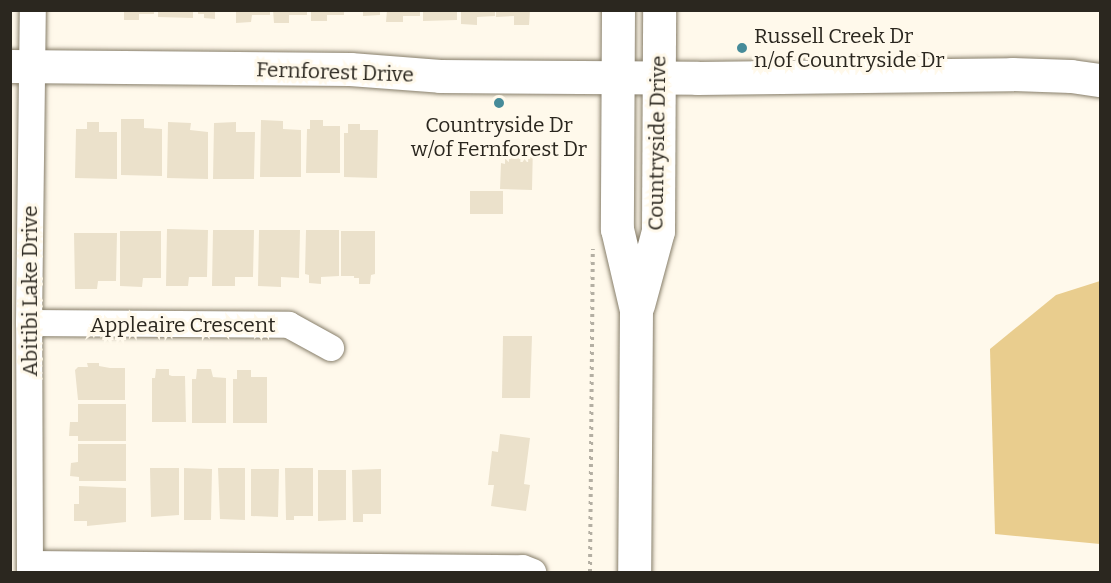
<!DOCTYPE html>
<style>
body{margin:0}
#map{position:relative;width:1111px;height:583px;overflow:hidden;background:#fff9eb;font-family:Bitter,serif}
div>[style]{position:absolute}
.green>*{inset:0;background:#e9cd8e}
.building>*{inset:0;background:#ebe1cb}
.path>*{height:4px;margin-top:-2px;transform-origin:0;background:repeating-linear-gradient(90deg,#b4afa3 0 3px,transparent 0 7.5px)}
.roads{filter:drop-shadow(0 0 2px #877e6a) drop-shadow(0 0 2px #877e6a)}
.street>*{height:26px;margin:-13px;padding:0 13px;transform-origin:13px;border-radius:13px;background:#fff}
.secondary>*{height:33px;margin:-16.5px;padding:0 16.5px;transform-origin:16.5px;border-radius:16.5px;background:#fff}
.dots>*{width:16px;height:16px;translate:-50% -50%;box-sizing:border-box;border:3px solid #fff9eb;border-radius:50%}
span{translate:-50% -50%;white-space:nowrap;text-align:center;line-height:1.15;-webkit-text-stroke:6px #fff9eb;paint-order:stroke}
.poi-label{font-size:21px;color:#2b271f}
.left{translate:0 -50%;text-align:left}
.street-label{font-size:21px;color:#2b271f}
.frame{position:absolute;inset:0;border:12px solid #2b271f;pointer-events:none}
</style>
<div id="map">
<div class="green">
<i style="clip-path:polygon(1100px 281px,1100px 544px,995px 534px,990px 349px,1056px 295px)"></i>
</div>
<div class="building">
<i style="clip-path:polygon(124px 10px,154px 10px,154px 14px,139px 14px,139px 20px,124px 20px)"></i>
<i style="clip-path:polygon(158px 10px,193px 10px,193px 18px,158px 17px)"></i>
<i style="clip-path:polygon(198px 10px,215px 10px,215px 19px,204px 18px,204px 14px,198px 14px)"></i>
<i style="clip-path:polygon(236px 10px,270px 10px,270px 15px,252px 15px,251px 22px,236px 23px)"></i>
<i style="clip-path:polygon(273px 10px,307px 10px,307px 15px,289px 15px,289px 23px,274px 23px)"></i>
<i style="clip-path:polygon(311px 10px,344px 10px,344px 15px,327px 15px,327px 21px,311px 21px)"></i>
<i style="clip-path:polygon(363px 10px,380px 10px,380px 15px,363px 16px)"></i>
<i style="clip-path:polygon(387px 10px,420px 10px,420px 16px,403px 16px,403px 22px,386px 22px)"></i>
<i style="clip-path:polygon(423px 10px,457px 10px,457px 20px,423px 21px)"></i>
<i style="clip-path:polygon(461px 10px,495px 10px,495px 16px,477px 17px,477px 25px,461px 24px)"></i>
<i style="clip-path:polygon(496px 10px,530px 10px,529px 25px,514px 25px,514px 16px,496px 17px)"></i>
<i style="clip-path:polygon(121px 119px,144px 119px,144px 128px,162px 129px,162px 176px,121px 175px)"></i>
<i style="clip-path:polygon(261px 120px,283px 121px,283px 129px,301px 130px,301px 177px,260px 177px)"></i>
<i style="clip-path:polygon(310px 120px,323px 120px,323px 126px,340px 126px,340px 173px,306px 173px,307px 129px,310px 129px)"></i>
<i style="clip-path:polygon(87px 122px,99px 122px,99px 132px,117px 132px,117px 179px,75px 178px,76px 129px,87px 129px)"></i>
<i style="clip-path:polygon(168px 122px,191px 123px,190px 130px,208px 132px,208px 179px,167px 178px)"></i>
<i style="clip-path:polygon(236px 122px,236px 132px,255px 132px,254px 179px,213px 179px,214px 123px)"></i>
<i style="clip-path:polygon(348px 124px,360px 124px,360px 130px,378px 130px,377px 178px,344px 177px,344px 133px,348px 133px)"></i>
<i style="clip-path:polygon(505px 143px,533px 144px,532px 190px,500px 189px,501px 163px,505px 164px)"></i>
<i style="clip-path:polygon(470px 191px,503px 191px,503px 214px,470px 214px)"></i>
<i style="clip-path:polygon(167px 229px,208px 230px,207px 277px,189px 277px,188px 286px,166px 286px)"></i>
<i style="clip-path:polygon(213px 230px,254px 230px,253px 277px,235px 277px,235px 286px,212px 286px)"></i>
<i style="clip-path:polygon(259px 230px,300px 230px,299px 278px,281px 277px,281px 287px,258px 286px)"></i>
<i style="clip-path:polygon(306px 230px,339px 230px,339px 276px,321px 277px,321px 284px,309px 283px,309px 275px,305px 274px)"></i>
<i style="clip-path:polygon(120px 231px,161px 231px,161px 278px,143px 278px,142px 287px,120px 286px)"></i>
<i style="clip-path:polygon(341px 231px,375px 231px,375px 274px,371px 275px,370px 284px,359px 284px,359px 278px,354px 278px,354px 276px,341px 276px)"></i>
<i style="clip-path:polygon(74px 233px,117px 233px,116px 281px,98px 281px,97px 289px,75px 289px)"></i>
<i style="clip-path:polygon(503px 336px,532px 336px,530px 398px,502px 398px)"></i>
<i style="clip-path:polygon(87px 363px,99px 363px,99px 366px,110px 368px,125px 368px,125px 400px,78px 400px,75px 370px,78px 367px,88px 367px)"></i>
<i style="clip-path:polygon(156px 369px,169px 369px,169px 375px,172px 376px,185px 376px,186px 422px,152px 422px,152px 378px,155px 378px)"></i>
<i style="clip-path:polygon(197px 369px,211px 369px,213px 377px,226px 378px,226px 423px,192px 423px,192px 379px,196px 379px)"></i>
<i style="clip-path:polygon(237px 370px,251px 370px,251px 377px,267px 377px,267px 423px,233px 423px,233px 379px,237px 379px)"></i>
<i style="clip-path:polygon(78px 404px,126px 404px,126px 441px,78px 441px,78px 436px,69px 436px,70px 422px,78px 422px)"></i>
<i style="clip-path:polygon(500px 434px,530px 438px,524px 484px,530px 485px,526px 511px,491px 506px,494px 485px,488px 485px,492px 451px,498px 452px)"></i>
<i style="clip-path:polygon(78px 444px,126px 444px,126px 481px,79px 481px,79px 477px,70px 476px,71px 463px,78px 462px)"></i>
<i style="clip-path:polygon(150px 468px,179px 468px,179px 515px,151px 517px)"></i>
<i style="clip-path:polygon(184px 468px,212px 469px,211px 520px,184px 520px)"></i>
<i style="clip-path:polygon(218px 468px,245px 468px,245px 520px,220px 519px)"></i>
<i style="clip-path:polygon(285px 468px,313px 468px,313px 516px,294px 516px,294px 520px,286px 520px)"></i>
<i style="clip-path:polygon(251px 469px,279px 469px,278px 517px,251px 516px)"></i>
<i style="clip-path:polygon(381px 469px,381px 514px,363px 514px,363px 522px,353px 522px,352px 470px)"></i>
<i style="clip-path:polygon(318px 470px,346px 470px,346px 520px,318px 521px)"></i>
<i style="clip-path:polygon(79px 486px,126px 488px,126px 522px,87px 526px,87px 521px,74px 521px,74px 504px,79px 504px)"></i>
</div>
<div class="path">
<i style="left:590px;top:572px;width:323px;rotate:-89.5deg"></i>
</div>
<div class="roads">
<div class="street">
<i style="left:29px;top:323px;width:260px;rotate:0.4deg"></i>
<i style="left:289px;top:325px;width:48px;rotate:28.7deg"></i>
<i style="left:30px;top:564px;width:493px;rotate:0.5deg"></i>
<i style="left:523px;top:568px;width:11px;rotate:22deg"></i>
<i style="left:30px;top:572px;width:249px;rotate:-90.2deg"></i>
<i style="left:29px;top:323px;width:313px;rotate:-89.3deg"></i>
</div>
<div class="secondary">
<i style="left:618px;top:10px;width:219px;rotate:90.3deg"></i>
<i style="left:617px;top:229px;width:83px;rotate:76.8deg"></i>
<i style="left:636px;top:310px;width:262px;rotate:90.4deg"></i>
<i style="left:10px;top:66px;width:340px;rotate:0.5deg"></i>
<i style="left:350px;top:69px;width:90px;rotate:4.4deg"></i>
<i style="left:440px;top:76px;width:257px;rotate:0.4deg"></i>
<i style="left:697px;top:78px;width:315px;rotate:-0.7deg"></i>
<i style="left:1012px;top:74px;width:59px;rotate:1.9deg"></i>
<i style="left:1071px;top:76px;width:29px;rotate:8deg"></i>
<i style="left:638px;top:305px;width:77px;rotate:-74.9deg"></i>
<i style="left:658px;top:231px;width:221px;rotate:-89.7deg"></i>
</div>
</div>
<div class="dots">
<i style="left:742px;top:48px;background:#468b99"></i>
<i style="left:499px;top:103px;background:#468b99"></i>
</div>
<div class="poi-label">
<span class="left" style="left:754px;top:48px">Russell Creek Dr<br>n/of Countryside Dr</span>
<span style="left:499px;top:137px">Countryside Dr<br>w/of Fernforest Dr</span>
</div>
<div class="street-label">
<span style="left:335px;top:72px;rotate:2deg">Fernforest Drive</span>
<span style="left:657px;top:143px;rotate:-89deg">Countryside Drive</span>
<span style="left:30px;top:291px;rotate:-90deg">Abitibi Lake Drive</span>
<span style="left:183px;top:325px">Appleaire Crescent</span>
</div>
<div class="frame"></div>
</div>
